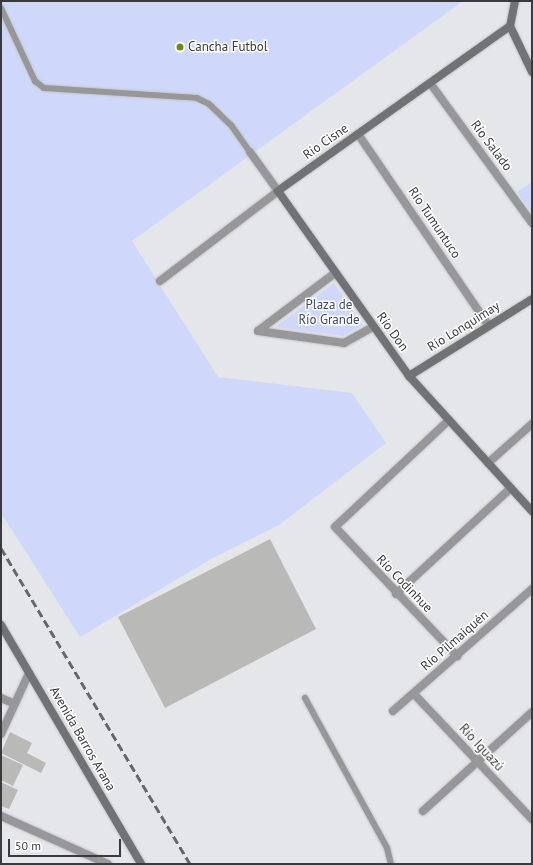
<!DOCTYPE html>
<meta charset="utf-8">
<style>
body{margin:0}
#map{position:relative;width:533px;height:865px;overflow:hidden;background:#e5e6e9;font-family:"PT Sans",sans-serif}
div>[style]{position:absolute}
.green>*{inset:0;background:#cfd8fa}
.building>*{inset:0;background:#b9bab8}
.roads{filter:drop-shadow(0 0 1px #c3c4c6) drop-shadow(0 0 1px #c3c4c6)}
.lane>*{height:6px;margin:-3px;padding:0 3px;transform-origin:3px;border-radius:3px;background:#979799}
.street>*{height:8px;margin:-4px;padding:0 4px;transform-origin:4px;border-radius:4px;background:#979799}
.secondary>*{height:8px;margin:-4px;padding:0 4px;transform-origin:4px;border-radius:4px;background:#717274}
.rail>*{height:3px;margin-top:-1.5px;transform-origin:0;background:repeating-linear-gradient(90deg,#666668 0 8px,transparent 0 12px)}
.dots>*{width:11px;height:11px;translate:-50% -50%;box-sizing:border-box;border:2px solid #fff;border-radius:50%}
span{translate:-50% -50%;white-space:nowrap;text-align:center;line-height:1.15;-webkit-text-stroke:3px #fff;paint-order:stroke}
.poi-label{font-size:13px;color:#3a3a3c}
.left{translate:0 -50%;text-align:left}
.street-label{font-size:13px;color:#3a3a3c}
.park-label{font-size:13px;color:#3b4579}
.frame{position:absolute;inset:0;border:2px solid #3a3a3c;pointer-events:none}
.scale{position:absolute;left:8px;top:839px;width:113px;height:18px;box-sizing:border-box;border:2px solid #3a3a3c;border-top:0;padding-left:5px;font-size:12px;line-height:14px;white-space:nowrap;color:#3a3a3c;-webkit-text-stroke:3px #fff;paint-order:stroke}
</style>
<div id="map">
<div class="green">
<i style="clip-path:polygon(1px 1px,463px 1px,132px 241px,218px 377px,352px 393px,386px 443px,279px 525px,211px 559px,80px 637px,1px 513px)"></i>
<i style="clip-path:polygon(532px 182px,532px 213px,517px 192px)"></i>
<i style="clip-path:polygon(334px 283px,363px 325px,343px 336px,275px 327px)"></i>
</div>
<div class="building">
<i style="clip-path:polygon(270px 539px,316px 629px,165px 708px,118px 617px)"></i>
<i style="clip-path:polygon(10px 732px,32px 743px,27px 753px,46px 763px,41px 773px,1px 753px)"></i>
<i style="clip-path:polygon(1px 755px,23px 765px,13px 786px,1px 780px)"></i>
<i style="clip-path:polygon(1px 782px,18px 790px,9px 809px,1px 806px)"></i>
</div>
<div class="roads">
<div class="lane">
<i style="left:1px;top:8px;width:81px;rotate:65deg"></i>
<i style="left:35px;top:81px;width:11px;rotate:38deg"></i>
<i style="left:44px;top:88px;width:153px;rotate:3.7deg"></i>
<i style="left:197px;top:98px;width:13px;rotate:27deg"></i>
<i style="left:209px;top:104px;width:30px;rotate:44deg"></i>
<i style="left:231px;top:125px;width:33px;rotate:55deg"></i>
<i style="left:305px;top:698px;width:171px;rotate:61.3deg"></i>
<i style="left:387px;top:848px;width:16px;rotate:76deg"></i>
</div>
<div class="street">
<i style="left:430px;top:83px;width:173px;rotate:53.9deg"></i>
<i style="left:358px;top:134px;width:232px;rotate:55.7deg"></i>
<i style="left:335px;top:273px;width:96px;rotate:143deg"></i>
<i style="left:258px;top:331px;width:87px;rotate:7.9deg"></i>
<i style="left:344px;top:343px;width:33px;rotate:-29deg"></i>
<i style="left:160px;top:281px;width:148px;rotate:-37.3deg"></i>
<i style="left:278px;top:191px;width:48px;rotate:-125.7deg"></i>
<i style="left:449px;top:420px;width:156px;rotate:136.8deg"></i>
<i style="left:335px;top:527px;width:178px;rotate:46.6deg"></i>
<i style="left:488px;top:463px;width:59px;rotate:-41.6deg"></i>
<i style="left:396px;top:594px;width:156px;rotate:-42.7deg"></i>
<i style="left:414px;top:694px;width:172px;rotate:46.7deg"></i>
<i style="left:1px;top:698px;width:15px;rotate:23deg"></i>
<i style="left:393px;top:711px;width:185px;rotate:-41.3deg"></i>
<i style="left:1px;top:734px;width:67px;rotate:-65.3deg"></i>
<i style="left:423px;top:811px;width:147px;rotate:-42.2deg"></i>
<i style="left:1px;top:816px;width:117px;rotate:24.2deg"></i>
</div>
<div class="secondary">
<i style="left:515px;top:1px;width:25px;rotate:101deg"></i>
<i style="left:510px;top:26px;width:51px;rotate:64.4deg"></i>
<i style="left:510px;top:26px;width:285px;rotate:144.6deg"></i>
<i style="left:278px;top:191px;width:227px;rotate:54.7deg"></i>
<i style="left:409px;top:376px;width:183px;rotate:47.7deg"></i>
<i style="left:409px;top:376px;width:145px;rotate:-32deg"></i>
<i style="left:1px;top:625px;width:277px;rotate:59.6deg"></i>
</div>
</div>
<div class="rail">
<i style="left:1px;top:548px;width:368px;rotate:59.1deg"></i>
</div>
<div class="dots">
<i style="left:180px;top:47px;background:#698d14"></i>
</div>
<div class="poi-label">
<span class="left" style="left:188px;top:47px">Cancha Futbol</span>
</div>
<div class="street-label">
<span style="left:326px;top:142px;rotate:-35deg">Río Cisne</span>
<span style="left:491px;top:146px;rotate:53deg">Río Salado</span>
<span style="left:434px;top:223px;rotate:56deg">Río Tumuntuco</span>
<span style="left:464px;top:327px;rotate:-32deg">Río Lonquimay</span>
<span style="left:392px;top:332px;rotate:54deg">Río Don</span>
<span style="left:404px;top:584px;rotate:46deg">Río Codinhue</span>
<span style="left:455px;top:641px;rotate:-41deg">Río Pilmaiquén</span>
<span style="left:82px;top:739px;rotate:60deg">Avenida Barros Arana</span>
<span style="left:481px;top:748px;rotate:47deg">Río Iguazú</span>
</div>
<div class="park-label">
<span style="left:329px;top:313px">Plaza de<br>Río Grande</span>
</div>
<div class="frame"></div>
<div class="scale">50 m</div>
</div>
